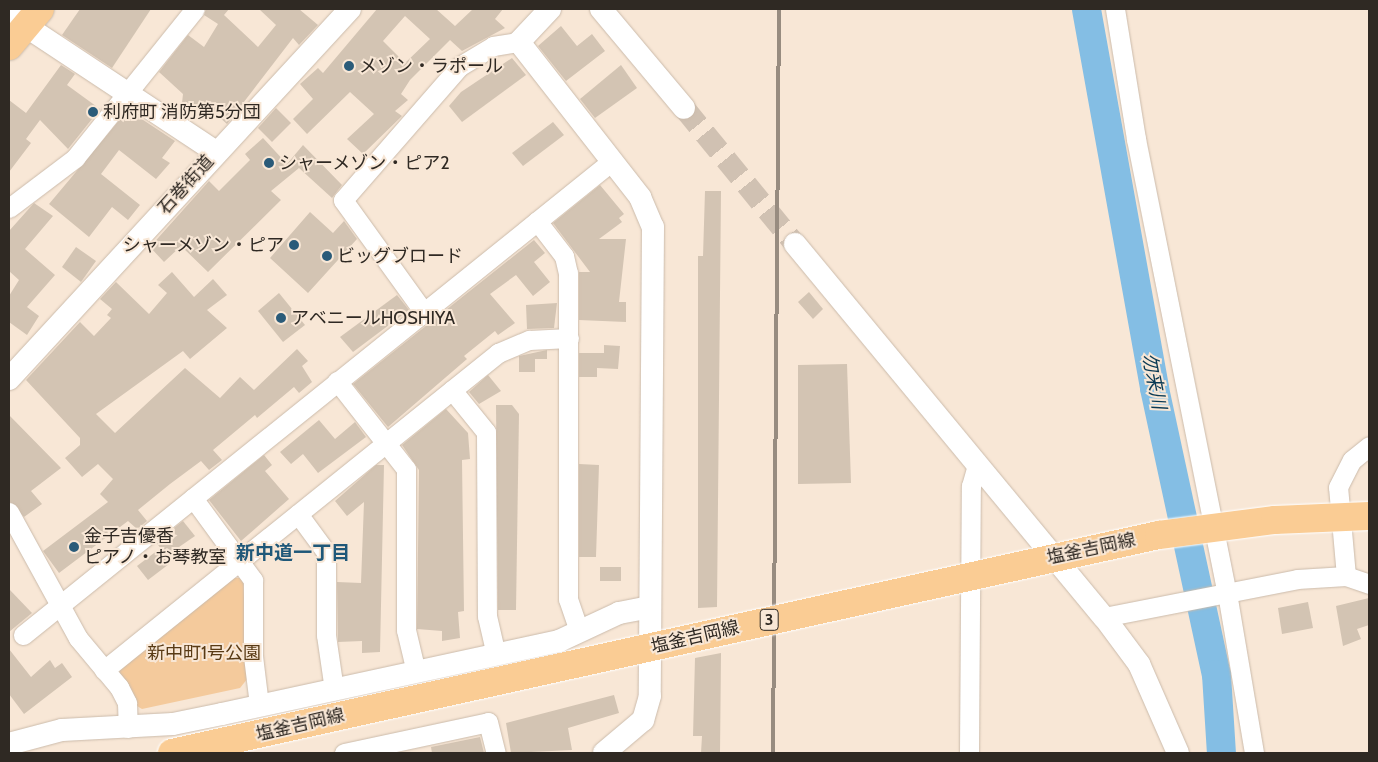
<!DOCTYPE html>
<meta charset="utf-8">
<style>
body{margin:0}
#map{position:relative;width:1378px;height:762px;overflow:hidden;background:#f8e7d6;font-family:Cabin,"Noto Sans JP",sans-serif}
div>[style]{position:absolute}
.green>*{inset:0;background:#f4ca9c}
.river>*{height:29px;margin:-14.5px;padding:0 14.5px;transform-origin:14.5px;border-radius:14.5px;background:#84bee4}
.building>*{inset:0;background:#d3c4b3}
.tertiary-tunnel>*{height:22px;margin-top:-11px;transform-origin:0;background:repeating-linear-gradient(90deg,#d0c1b2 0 22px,transparent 0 33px)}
.roads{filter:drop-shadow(0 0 1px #cbbbab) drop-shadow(0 0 1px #cbbbab)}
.minor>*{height:19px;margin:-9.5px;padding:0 9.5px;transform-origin:9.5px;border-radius:9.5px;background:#fff}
.tertiary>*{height:22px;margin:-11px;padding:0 11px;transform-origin:11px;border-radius:11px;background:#fff}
.primary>*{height:28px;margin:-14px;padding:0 14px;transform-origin:14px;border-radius:14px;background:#facc94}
.rail>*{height:4px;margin:-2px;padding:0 2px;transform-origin:2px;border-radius:2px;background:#988c80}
.bridges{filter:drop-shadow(0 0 1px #fff) drop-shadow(0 0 1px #fff)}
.primary-bridge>*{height:28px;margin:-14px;padding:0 14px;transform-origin:14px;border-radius:14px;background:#facc94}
.dots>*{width:14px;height:14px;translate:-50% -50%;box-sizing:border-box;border:2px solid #f8e7d6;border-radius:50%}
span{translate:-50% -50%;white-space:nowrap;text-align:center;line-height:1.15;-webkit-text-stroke:4px #f8e7d6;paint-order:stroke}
.shield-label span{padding:1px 4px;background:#f8e7d6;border:1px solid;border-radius:4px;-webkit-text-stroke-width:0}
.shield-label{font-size:16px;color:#2f2923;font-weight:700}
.poi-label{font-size:18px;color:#2f2923}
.left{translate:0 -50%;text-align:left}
.right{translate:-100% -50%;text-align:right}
.street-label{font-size:18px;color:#2f2923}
.park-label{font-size:18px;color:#583a14}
.water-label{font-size:19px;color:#093953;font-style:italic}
.neighbourhood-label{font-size:19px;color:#1f5879;font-weight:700}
.frame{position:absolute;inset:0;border:10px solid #2f2923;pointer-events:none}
</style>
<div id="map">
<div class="green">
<i style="clip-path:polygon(233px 578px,243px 578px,248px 678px,240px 688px,142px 709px,132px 703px,119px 676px,121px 666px)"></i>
</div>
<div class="river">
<i style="left:1086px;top:9px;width:385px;rotate:79.8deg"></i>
<i style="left:1154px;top:388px;width:293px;rotate:77.8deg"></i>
<i style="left:1216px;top:674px;width:79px;rotate:86.4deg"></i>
</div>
<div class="building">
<i style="clip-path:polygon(80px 9px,151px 9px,112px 68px,62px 35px)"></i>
<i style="clip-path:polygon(206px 9px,229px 9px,224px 15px,258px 47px,276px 25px,259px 9px,299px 9px,318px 25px,299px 45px,293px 38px,227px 124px,201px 101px,192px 112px,182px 103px,183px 94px,159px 72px,188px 35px,204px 47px,218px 24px,204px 15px)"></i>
<i style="clip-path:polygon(evenodd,377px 9px,436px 9px,455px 26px,473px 9px,503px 9px,495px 19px,505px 28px,462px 51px,450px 40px,410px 80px,401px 94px,408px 100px,395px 111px,402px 116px,363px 154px,347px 139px,374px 114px,350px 92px,307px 134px,293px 119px,313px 99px,300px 84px,318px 68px,323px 73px,377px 9px,405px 16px,430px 39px,405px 63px,383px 41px,405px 16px)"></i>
<i style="clip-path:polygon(561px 26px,577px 46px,592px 34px,605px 51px,566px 81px,538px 46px)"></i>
<i style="clip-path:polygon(512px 58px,526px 75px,462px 122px,449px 106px,461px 92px)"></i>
<i style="clip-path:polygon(61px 65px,75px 74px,67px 85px,100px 109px,68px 149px,40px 120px,26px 139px,31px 143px,9px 172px,9px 100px,26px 113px)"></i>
<i style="clip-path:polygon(621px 65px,637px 88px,595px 118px,580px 99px)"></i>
<i style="clip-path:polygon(276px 108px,291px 123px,272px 142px,258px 128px)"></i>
<i style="clip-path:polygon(128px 110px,175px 141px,162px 158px,170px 163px,156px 179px,119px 150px,101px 174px,140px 205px,128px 220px,112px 207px,89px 237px,49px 204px)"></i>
<i style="clip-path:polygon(553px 122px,564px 135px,523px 166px,512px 153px)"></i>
<i style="clip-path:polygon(263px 138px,287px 164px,303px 145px,342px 185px,332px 198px,299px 168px,271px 191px,281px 200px,208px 272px,181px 246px,164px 262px,150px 247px,209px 181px,219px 191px,250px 160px,245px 154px)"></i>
<i style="clip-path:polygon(600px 185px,624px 214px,619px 218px,622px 222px,599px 239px,626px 239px,619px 302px,626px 302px,626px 322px,579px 320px,579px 272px,590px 272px,553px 223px)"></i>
<i style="clip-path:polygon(705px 191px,721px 191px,717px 607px,698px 608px,698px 256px,703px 256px)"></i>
<i style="clip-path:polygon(34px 203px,53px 216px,25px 249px,55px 275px,27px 307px,39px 316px,27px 335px,9px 322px,9px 296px,19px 280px,9px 271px,9px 231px)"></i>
<i style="clip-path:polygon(310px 212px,333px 233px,344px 221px,357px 239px,308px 293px,270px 258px)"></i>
<i style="clip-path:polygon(534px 240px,545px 253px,534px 262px,550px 282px,533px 296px,516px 275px,490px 294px,515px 323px,498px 335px,495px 331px,464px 356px,467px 359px,388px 427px,353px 384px)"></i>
<i style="clip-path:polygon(76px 247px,96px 261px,81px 282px,62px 267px)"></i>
<i style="clip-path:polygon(172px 272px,194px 297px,213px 279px,227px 295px,207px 310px,227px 328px,190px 359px,183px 351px,96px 414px,115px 433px,185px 368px,220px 398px,240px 377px,254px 390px,297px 349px,308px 361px,302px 366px,312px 382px,299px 393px,294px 387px,257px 418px,255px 415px,213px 450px,222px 460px,209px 470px,201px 461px,170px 484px,138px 510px,147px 521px,137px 529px,128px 521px,59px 573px,43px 551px,108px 502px,100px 494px,113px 479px,98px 464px,82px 477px,65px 458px,80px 445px,80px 438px,26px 380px,80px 322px,94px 336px,111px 318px,107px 315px,112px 309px,100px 299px,116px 282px,149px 314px,167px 293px,158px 285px)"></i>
<i style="clip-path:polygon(809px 292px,823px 309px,813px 319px,798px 302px)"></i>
<i style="clip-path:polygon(279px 293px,305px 325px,283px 342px,258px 311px)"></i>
<i style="clip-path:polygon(397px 295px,409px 310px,353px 352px,340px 337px)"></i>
<i style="clip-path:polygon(557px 303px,554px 328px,527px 329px,526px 305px)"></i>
<i style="clip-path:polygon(604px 345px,620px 346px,618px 369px,597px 368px,597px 377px,579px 377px,579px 353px,604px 353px)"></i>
<i style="clip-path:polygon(547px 350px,547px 359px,535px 359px,535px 372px,519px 372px,519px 356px)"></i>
<i style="clip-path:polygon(847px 364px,851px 483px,798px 484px,798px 365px)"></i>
<i style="clip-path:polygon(488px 375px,501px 391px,479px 404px,469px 392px)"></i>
<i style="clip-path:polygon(496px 405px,512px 405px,519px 414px,516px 610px,498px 610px)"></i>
<i style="clip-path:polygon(446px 409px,468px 433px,470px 459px,462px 460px,464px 611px,458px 612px,460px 638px,442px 641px,442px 631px,417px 629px,419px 470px,402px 445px)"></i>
<i style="clip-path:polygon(9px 415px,61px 468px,31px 491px,42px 504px,24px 517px,9px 501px)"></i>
<i style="clip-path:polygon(319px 420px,335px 439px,355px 422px,366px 437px,318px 473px,303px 454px,291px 464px,280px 452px)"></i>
<i style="clip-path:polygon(264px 455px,272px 465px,265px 471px,289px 499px,241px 541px,209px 500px)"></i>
<i style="clip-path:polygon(579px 464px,599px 465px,596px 557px,579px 557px)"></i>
<i style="clip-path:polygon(376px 465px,384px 465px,380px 652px,362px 653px,362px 641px,338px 642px,337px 582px,361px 583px,364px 502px,347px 516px,335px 501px)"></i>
<i style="clip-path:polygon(183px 521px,195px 536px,166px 556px,156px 542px)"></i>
<i style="clip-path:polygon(158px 550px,169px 564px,148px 580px,137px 566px)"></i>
<i style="clip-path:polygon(600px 567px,621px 567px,621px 581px,600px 581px)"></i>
<i style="clip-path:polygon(9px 589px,32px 613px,9px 632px)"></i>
<i style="clip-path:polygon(1369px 598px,1369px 625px,1357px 629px,1361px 639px,1343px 646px,1336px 606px)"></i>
<i style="clip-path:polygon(1308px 602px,1313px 628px,1282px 634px,1278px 608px)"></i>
<i style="clip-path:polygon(9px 649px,31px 677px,50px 660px,55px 668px,62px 663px,72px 677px,24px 714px,9px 694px)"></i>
<i style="clip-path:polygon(721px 653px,720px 753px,701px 753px,702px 736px,693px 736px,695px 658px)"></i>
<i style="clip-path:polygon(614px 695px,619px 713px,568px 728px,572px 750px,511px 753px,506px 723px)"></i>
<i style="clip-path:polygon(480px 737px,484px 753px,432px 753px,431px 747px)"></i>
</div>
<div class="tertiary-tunnel">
<i style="left:684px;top:108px;width:176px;rotate:50.8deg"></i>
</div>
<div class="roads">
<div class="minor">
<i style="left:1115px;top:9px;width:132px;rotate:80.8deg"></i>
<i style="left:1136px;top:139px;width:463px;rotate:78.7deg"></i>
<i style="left:1227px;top:593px;width:162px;rotate:80.4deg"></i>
<i style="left:9px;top:208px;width:83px;rotate:-37.1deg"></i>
<i style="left:75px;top:158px;width:191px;rotate:-51.2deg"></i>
<i style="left:537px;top:221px;width:44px;rotate:52.4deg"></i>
<i style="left:564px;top:256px;width:17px;rotate:77deg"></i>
<i style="left:568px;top:273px;width:326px;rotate:90deg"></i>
<i style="left:568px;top:599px;width:34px;rotate:71deg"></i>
<i style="left:423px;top:311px;width:137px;rotate:-125.8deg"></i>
<i style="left:343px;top:200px;width:178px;rotate:-48.9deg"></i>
<i style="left:460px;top:66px;width:39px;rotate:-31deg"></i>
<i style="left:493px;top:46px;width:26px;rotate:-9deg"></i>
<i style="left:337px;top:381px;width:112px;rotate:51.9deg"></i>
<i style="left:406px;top:469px;width:161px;rotate:90deg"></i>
<i style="left:406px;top:630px;width:43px;rotate:76.6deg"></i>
<i style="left:452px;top:390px;width:54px;rotate:51deg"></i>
<i style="left:486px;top:432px;width:184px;rotate:89.7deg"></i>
<i style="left:487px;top:616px;width:39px;rotate:77deg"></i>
<i style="left:193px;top:498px;width:102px;rotate:53.8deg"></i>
<i style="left:253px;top:580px;width:76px;rotate:90deg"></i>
<i style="left:253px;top:656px;width:49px;rotate:83deg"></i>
<i style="left:9px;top:512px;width:144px;rotate:61.3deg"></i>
<i style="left:78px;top:638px;width:64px;rotate:50.1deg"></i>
<i style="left:119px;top:687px;width:18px;rotate:63deg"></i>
<i style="left:127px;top:703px;width:25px;rotate:88deg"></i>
<i style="left:298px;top:514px;width:47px;rotate:53.6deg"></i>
<i style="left:326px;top:552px;width:83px;rotate:90deg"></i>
<i style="left:326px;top:635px;width:56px;rotate:81.7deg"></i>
<i style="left:1346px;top:576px;width:89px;rotate:-95.1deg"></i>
<i style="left:1338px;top:487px;width:30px;rotate:-63deg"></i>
<i style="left:1352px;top:460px;width:22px;rotate:-39deg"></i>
<i style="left:1104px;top:617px;width:197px;rotate:-11.1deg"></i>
<i style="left:1297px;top:579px;width:49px;rotate:-3.5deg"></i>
<i style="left:1346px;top:576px;width:24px;rotate:19deg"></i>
<i style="left:23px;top:635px;width:756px;rotate:-38.83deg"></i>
<i style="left:104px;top:670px;width:506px;rotate:-38.82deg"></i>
<i style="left:498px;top:353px;width:34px;rotate:-23deg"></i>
<i style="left:529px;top:340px;width:40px;rotate:-2.9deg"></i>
<i style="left:344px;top:753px;width:147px;rotate:-12.1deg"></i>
<i style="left:488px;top:722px;width:32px;rotate:76deg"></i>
<i style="left:969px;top:753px;width:267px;rotate:-89.6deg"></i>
<i style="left:971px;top:486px;width:22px;rotate:-74deg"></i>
</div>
<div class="tertiary">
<i style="left:550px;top:9px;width:45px;rotate:133.2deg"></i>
<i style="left:519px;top:42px;width:197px;rotate:52deg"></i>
<i style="left:640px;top:197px;width:33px;rotate:67deg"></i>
<i style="left:653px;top:227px;width:469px;rotate:90.4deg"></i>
<i style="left:650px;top:696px;width:25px;rotate:106deg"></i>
<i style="left:643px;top:720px;width:51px;rotate:139.8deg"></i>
<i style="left:601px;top:9px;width:129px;rotate:50deg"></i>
<i style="left:9px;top:15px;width:248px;rotate:33.5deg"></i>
<i style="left:795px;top:244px;width:484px;rotate:50.4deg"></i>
<i style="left:1104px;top:617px;width:59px;rotate:53.3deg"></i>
<i style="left:1139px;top:664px;width:97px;rotate:66.3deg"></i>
<i style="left:9px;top:379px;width:503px;rotate:-47.34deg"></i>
<i style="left:9px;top:744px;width:55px;rotate:-14.8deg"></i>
<i style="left:62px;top:730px;width:111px;rotate:-3.1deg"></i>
<i style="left:173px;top:724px;width:50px;rotate:-11.5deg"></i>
<i style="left:222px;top:714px;width:345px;rotate:-12.2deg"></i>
<i style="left:559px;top:641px;width:66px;rotate:-25deg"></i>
<i style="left:619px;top:613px;width:31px;rotate:-11deg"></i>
</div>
<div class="primary">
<i style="left:9px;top:46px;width:48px;rotate:-50deg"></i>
</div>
</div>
<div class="rail">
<i style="left:773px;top:753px;width:744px;rotate:-89.54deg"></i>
</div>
<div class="bridges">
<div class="primary-bridge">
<i style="left:172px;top:753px;width:1011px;rotate:-12.46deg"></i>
<i style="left:1159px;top:535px;width:117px;rotate:-7.4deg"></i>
<i style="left:1275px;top:520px;width:94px;rotate:-2.4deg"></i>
</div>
</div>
<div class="dots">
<i style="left:349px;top:66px;background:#2a5b79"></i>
<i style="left:93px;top:112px;background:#2a5b79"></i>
<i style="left:269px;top:163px;background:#2a5b79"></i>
<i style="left:294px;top:245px;background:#2a5b79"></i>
<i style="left:327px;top:256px;background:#2a5b79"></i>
<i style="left:281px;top:318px;background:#2a5b79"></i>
<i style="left:74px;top:547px;background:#2a5b79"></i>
</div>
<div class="shield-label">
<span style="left:769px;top:620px">3</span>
</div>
<div class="poi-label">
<span class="left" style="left:359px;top:66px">メゾン・ラポール</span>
<span class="left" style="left:103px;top:112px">利府町 消防第5分団</span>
<span class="left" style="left:279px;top:163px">シャーメゾン・ピア2</span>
<span class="right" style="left:284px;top:245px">シャーメゾン・ピア</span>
<span class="left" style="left:337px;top:256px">ビッグブロード</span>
<span class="left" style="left:291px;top:318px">アベニールHOSHIYA</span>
<span class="left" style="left:84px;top:547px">金子吉優香<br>ピアノ・お琴教室</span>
</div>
<div class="street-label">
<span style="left:186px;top:185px;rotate:-48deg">石巻街道</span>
<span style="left:1091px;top:549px;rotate:-12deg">塩釜吉岡線</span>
<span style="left:695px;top:637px;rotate:-13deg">塩釜吉岡線</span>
<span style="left:300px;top:725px;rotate:-13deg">塩釜吉岡線</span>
</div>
<div class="park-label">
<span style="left:204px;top:653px">新中町1号公園</span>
</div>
<div class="water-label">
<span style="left:1154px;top:381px;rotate:79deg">勿来川</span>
</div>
<div class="neighbourhood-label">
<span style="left:293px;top:553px">新中道一丁目</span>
</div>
<div class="frame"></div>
</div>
